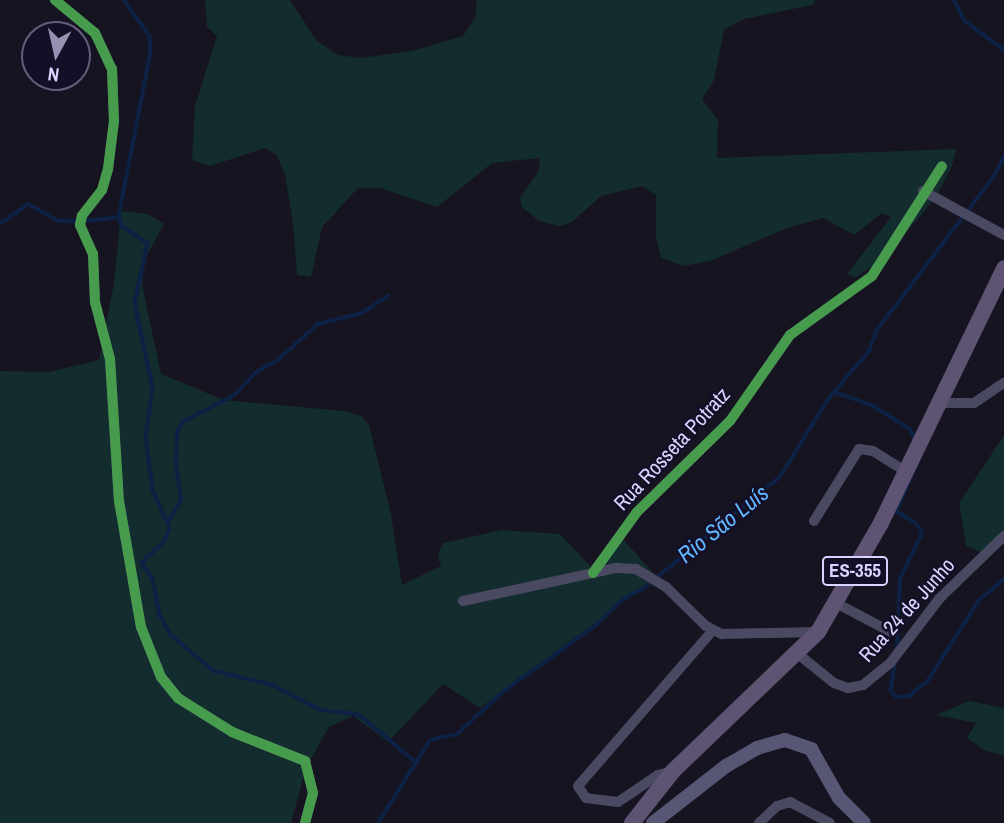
<!DOCTYPE html>
<meta charset="utf-8">
<style>
body{margin:0}
#map{position:relative;width:1004px;height:823px;overflow:hidden;background:#161421;font-family:"Archivo Narrow",sans-serif}
div>[style]{position:absolute}
.green>*{inset:0;background:#132c2d}
.stream>*{height:3.5px;margin:-1.75px;padding:0 1.75px;transform-origin:1.75px;border-radius:1.75px;background:#0d2144}
.street>*{height:10px;margin:-5px;padding:0 5px;transform-origin:5px;border-radius:5px;background:#4a4962}
.secondary>*{height:14px;margin:-7px;padding:0 7px;transform-origin:7px;border-radius:7px;background:#575674}
.primary>*{height:16px;margin:-8px;padding:0 8px;transform-origin:8px;border-radius:8px;background:#5e5373}
.cycleway>*{height:10px;margin:-5px;padding:0 5px;transform-origin:5px;border-radius:5px;background:#469c4c}
span{translate:-50% -50%;white-space:nowrap;text-align:center;line-height:1.15;-webkit-text-stroke:5px #130f26;paint-order:stroke}
.shield-label span{padding:2px 5px;background:#130f26;border:2px solid;border-radius:5px;-webkit-text-stroke-width:0}
.shield-label{font-size:19px;color:#d9d4ff;font-weight:700}
.street-label{font-size:21px;color:#d9d4ff}
.water-label{font-size:23px;color:#62b6ff;font-style:italic}
.north{position:absolute;left:21px;top:21px;width:70px;height:70px;box-sizing:border-box;background:#130f26;border:2px solid #625e7d;border-radius:50%;rotate:188deg;font-size:19px;font-weight:700;line-height:28px;text-align:center;color:#d9d4ff}
.north::after{content:'';display:block;margin:auto;width:24px;height:32px;background:#9591b1;clip-path:polygon(50% 0,100% 100%,50% 72%,0 100%)}
</style>
<div id="map">
<div class="green">
<i style="clip-path:polygon(205px 0,290px 0,317px 41px,338px 55px,360px 58px,412px 51px,463px 36px,475px 18px,477px 0,815px 0,813px 5px,744px 19px,724px 29px,714px 80px,702px 99px,718px 120px,717px 158px,956px 149px,952px 166px,936px 197px,886px 257px,855px 278px,847px 274px,891px 217px,882px 213px,854px 235px,823px 218px,787px 228px,710px 261px,684px 266px,661px 258px,656px 237px,656px 195px,642px 186px,601px 196px,572px 222px,560px 226px,539px 221px,522px 207px,520px 198px,538px 172px,540px 158px,492px 163px,437px 207px,380px 188px,358px 188px,322px 227px,311px 277px,297px 275px,293px 223px,285px 175px,277px 155px,265px 148px,210px 166px,192px 160px,195px 106px,217px 36px,207px 27px)"></i>
<i style="clip-path:polygon(121px 211px,148px 214px,164px 224px,146px 257px,142px 284px,161px 374px,224px 400px,344px 411px,361px 416px,369px 425px,391px 514px,402px 585px,441px 566px,438px 554px,443px 543px,502px 530px,560px 534px,591px 567px,620px 536px,657px 577px,480px 708px,443px 684px,388px 742px,353px 716px,329px 727px,306px 768px,291px 823px,0 823px,0 371px,49px 372px,99px 360px,114px 284px)"></i>
<i style="clip-path:polygon(1004px 435px,1004px 543px,988px 555px,966px 546px,959px 503px)"></i>
<i style="clip-path:polygon(969px 701px,1004px 708px,1004px 756px,984px 750px,967px 738px,976px 723px,936px 715px)"></i>
</div>
<div class="stream">
<i style="left:124px;top:0;width:44px;rotate:54.2deg"></i>
<i style="left:150px;top:36px;width:16px;rotate:86deg"></i>
<i style="left:151px;top:52px;width:168px;rotate:101deg"></i>
<i style="left:119px;top:217px;width:9px;rotate:72deg"></i>
<i style="left:122px;top:226px;width:31px;rotate:33deg"></i>
<i style="left:148px;top:243px;width:61px;rotate:102.2deg"></i>
<i style="left:135px;top:303px;width:87px;rotate:78deg"></i>
<i style="left:153px;top:388px;width:50px;rotate:98deg"></i>
<i style="left:146px;top:438px;width:52px;rotate:82.3deg"></i>
<i style="left:153px;top:490px;width:42px;rotate:65.9deg"></i>
<i style="left:170px;top:528px;width:14px;rotate:111deg"></i>
<i style="left:165px;top:541px;width:32px;rotate:136deg"></i>
<i style="left:142px;top:563px;width:19px;rotate:55deg"></i>
<i style="left:153px;top:579px;width:37px;rotate:79deg"></i>
<i style="left:160px;top:615px;width:23px;rotate:61deg"></i>
<i style="left:171px;top:635px;width:56px;rotate:39.9deg"></i>
<i style="left:214px;top:671px;width:57px;rotate:13.1deg"></i>
<i style="left:270px;top:684px;width:57px;rotate:27deg"></i>
<i style="left:321px;top:710px;width:39px;rotate:7deg"></i>
<i style="left:360px;top:715px;width:75px;rotate:40.1deg"></i>
<i style="left:954px;top:0;width:24px;rotate:62deg"></i>
<i style="left:965px;top:21px;width:49px;rotate:36.6deg"></i>
<i style="left:87px;top:221px;width:32px;rotate:-7deg"></i>
<i style="left:0;top:224px;width:35px;rotate:-35deg"></i>
<i style="left:29px;top:204px;width:34px;rotate:30deg"></i>
<i style="left:59px;top:221px;width:16px"></i>
<i style="left:834px;top:392px;width:40px;rotate:18.9deg"></i>
<i style="left:872px;top:405px;width:45px;rotate:32.3deg"></i>
<i style="left:910px;top:429px;width:11px;rotate:63deg"></i>
<i style="left:169px;top:520px;width:22px;rotate:-58deg"></i>
<i style="left:181px;top:501px;width:37px;rotate:-98deg"></i>
<i style="left:176px;top:464px;width:33px;rotate:-88deg"></i>
<i style="left:177px;top:431px;width:11px;rotate:-56deg"></i>
<i style="left:183px;top:422px;width:60px;rotate:-27.8deg"></i>
<i style="left:236px;top:394px;width:28px;rotate:-48deg"></i>
<i style="left:255px;top:373px;width:28px;rotate:-30deg"></i>
<i style="left:279px;top:359px;width:52px;rotate:-41.9deg"></i>
<i style="left:318px;top:324px;width:45px;rotate:-14deg"></i>
<i style="left:362px;top:313px;width:31px;rotate:-33deg"></i>
<i style="left:897px;top:648px;width:69px;rotate:-87.5deg"></i>
<i style="left:900px;top:579px;width:51px;rotate:-64.4deg"></i>
<i style="left:922px;top:533px;width:10px;rotate:-119deg"></i>
<i style="left:917px;top:524px;width:24px;rotate:-150deg"></i>
<i style="left:896px;top:512px;width:65px;rotate:-66.6deg"></i>
<i style="left:896px;top:659px;width:32px;rotate:99deg"></i>
<i style="left:891px;top:691px;width:8px;rotate:45deg"></i>
<i style="left:897px;top:697px;width:12px;rotate:-5deg"></i>
<i style="left:909px;top:696px;width:23px;rotate:-38deg"></i>
<i style="left:927px;top:682px;width:97px;rotate:-57.6deg"></i>
<i style="left:979px;top:600px;width:33px;rotate:-40deg"></i>
<i style="left:378px;top:823px;width:98px;rotate:-57.9deg"></i>
<i style="left:430px;top:740px;width:28px;rotate:-13deg"></i>
<i style="left:457px;top:734px;width:64px;rotate:-42.5deg"></i>
<i style="left:504px;top:691px;width:112px;rotate:-35.5deg"></i>
<i style="left:595px;top:626px;width:37px;rotate:-44deg"></i>
<i style="left:622px;top:600px;width:26px;rotate:-29deg"></i>
<i style="left:645px;top:587px;width:174px;rotate:-39.2deg"></i>
<i style="left:780px;top:477px;width:93px;rotate:-58.2deg"></i>
<i style="left:829px;top:398px;width:62px;rotate:-49.6deg"></i>
<i style="left:869px;top:351px;width:22px;rotate:-69deg"></i>
<i style="left:877px;top:330px;width:191px;rotate:-52.7deg"></i>
<i style="left:993px;top:178px;width:24px;rotate:-62deg"></i>
</div>
<div class="street">
<i style="left:55px;top:0;width:52px;rotate:39.5deg"></i>
<i style="left:95px;top:33px;width:40px;rotate:65deg"></i>
<i style="left:112px;top:69px;width:52px;rotate:87.8deg"></i>
<i style="left:114px;top:121px;width:48px;rotate:97.1deg"></i>
<i style="left:108px;top:169px;width:22px;rotate:106deg"></i>
<i style="left:102px;top:190px;width:33px;rotate:128deg"></i>
<i style="left:82px;top:216px;width:9px;rotate:103deg"></i>
<i style="left:80px;top:225px;width:32px;rotate:66deg"></i>
<i style="left:93px;top:254px;width:48px;rotate:87.6deg"></i>
<i style="left:95px;top:302px;width:59px;rotate:75.3deg"></i>
<i style="left:110px;top:359px;width:142px;rotate:86.4deg"></i>
<i style="left:119px;top:501px;width:128px;rotate:80.1deg"></i>
<i style="left:141px;top:627px;width:54px;rotate:68.2deg"></i>
<i style="left:161px;top:677px;width:27px;rotate:51deg"></i>
<i style="left:178px;top:698px;width:64px;rotate:32.2deg"></i>
<i style="left:232px;top:732px;width:79px;rotate:21.7deg"></i>
<i style="left:305px;top:761px;width:33px;rotate:76deg"></i>
<i style="left:313px;top:793px;width:31px;rotate:105deg"></i>
<i style="left:923px;top:191px;width:92px;rotate:28.5deg"></i>
<i style="left:939px;top:403px;width:35px"></i>
<i style="left:974px;top:403px;width:36px;rotate:-34deg"></i>
<i style="left:814px;top:521px;width:85px;rotate:-58deg"></i>
<i style="left:859px;top:449px;width:14px;rotate:8deg"></i>
<i style="left:873px;top:451px;width:39px;rotate:32deg"></i>
<i style="left:593px;top:573px;width:75px;rotate:-54.2deg"></i>
<i style="left:637px;top:512px;width:130px;rotate:-44.4deg"></i>
<i style="left:730px;top:421px;width:105px;rotate:-55.1deg"></i>
<i style="left:790px;top:335px;width:101px;rotate:-35.7deg"></i>
<i style="left:872px;top:276px;width:130px;rotate:-57.5deg"></i>
<i style="left:463px;top:601px;width:157px;rotate:-12.2deg"></i>
<i style="left:616px;top:568px;width:20px;rotate:3deg"></i>
<i style="left:636px;top:569px;width:35px;rotate:31deg"></i>
<i style="left:666px;top:587px;width:56px;rotate:44.3deg"></i>
<i style="left:706px;top:626px;width:18px;rotate:27deg"></i>
<i style="left:722px;top:634px;width:95px;rotate:-1.2deg"></i>
<i style="left:836px;top:603px;width:64px;rotate:27.8deg"></i>
<i style="left:798px;top:654px;width:46px;rotate:38.9deg"></i>
<i style="left:834px;top:683px;width:15px;rotate:20deg"></i>
<i style="left:848px;top:688px;width:15px;rotate:-11deg"></i>
<i style="left:863px;top:685px;width:36px;rotate:-39deg"></i>
<i style="left:891px;top:662px;width:81px;rotate:-52.6deg"></i>
<i style="left:940px;top:598px;width:89px;rotate:-44.1deg"></i>
<i style="left:673px;top:771px;width:16px;rotate:165deg"></i>
<i style="left:658px;top:775px;width:48px;rotate:146deg"></i>
<i style="left:618px;top:802px;width:32px;rotate:-173deg"></i>
<i style="left:586px;top:798px;width:14px;rotate:-124deg"></i>
<i style="left:578px;top:786px;width:206px;rotate:-49.1deg"></i>
<i style="left:759px;top:823px;width:25px;rotate:-43deg"></i>
<i style="left:777px;top:806px;width:14px;rotate:-17deg"></i>
<i style="left:790px;top:802px;width:45px;rotate:27.7deg"></i>
</div>
<div class="secondary">
<i style="left:653px;top:823px;width:93px;rotate:-38deg"></i>
<i style="left:726px;top:766px;width:36px;rotate:-30deg"></i>
<i style="left:757px;top:748px;width:29px;rotate:-16deg"></i>
<i style="left:785px;top:740px;width:28px;rotate:19deg"></i>
<i style="left:811px;top:749px;width:56px;rotate:60.3deg"></i>
<i style="left:839px;top:798px;width:35px;rotate:45deg"></i>
</div>
<div class="primary">
<i style="left:632px;top:823px;width:66px;rotate:-51.7deg"></i>
<i style="left:673px;top:771px;width:201px;rotate:-43.8deg"></i>
<i style="left:818px;top:632px;width:126px;rotate:-60deg"></i>
<i style="left:881px;top:523px;width:283px;rotate:-64.2deg"></i>
</div>
<div class="cycleway">
<i style="left:55px;top:0;width:52px;rotate:39.5deg"></i>
<i style="left:95px;top:33px;width:40px;rotate:65deg"></i>
<i style="left:112px;top:69px;width:52px;rotate:87.8deg"></i>
<i style="left:114px;top:121px;width:48px;rotate:97.1deg"></i>
<i style="left:108px;top:169px;width:22px;rotate:106deg"></i>
<i style="left:102px;top:190px;width:33px;rotate:128deg"></i>
<i style="left:82px;top:216px;width:9px;rotate:103deg"></i>
<i style="left:80px;top:225px;width:32px;rotate:66deg"></i>
<i style="left:93px;top:254px;width:48px;rotate:87.6deg"></i>
<i style="left:95px;top:302px;width:59px;rotate:75.3deg"></i>
<i style="left:110px;top:359px;width:142px;rotate:86.4deg"></i>
<i style="left:119px;top:501px;width:128px;rotate:80.1deg"></i>
<i style="left:141px;top:627px;width:54px;rotate:68.2deg"></i>
<i style="left:161px;top:677px;width:27px;rotate:51deg"></i>
<i style="left:178px;top:698px;width:64px;rotate:32.2deg"></i>
<i style="left:232px;top:732px;width:79px;rotate:21.7deg"></i>
<i style="left:305px;top:761px;width:33px;rotate:76deg"></i>
<i style="left:313px;top:793px;width:31px;rotate:105deg"></i>
<i style="left:593px;top:573px;width:75px;rotate:-54.2deg"></i>
<i style="left:637px;top:512px;width:130px;rotate:-44.4deg"></i>
<i style="left:730px;top:421px;width:105px;rotate:-55.1deg"></i>
<i style="left:790px;top:335px;width:101px;rotate:-35.7deg"></i>
<i style="left:872px;top:276px;width:130px;rotate:-57.5deg"></i>
</div>
<div class="shield-label">
<span style="left:855px;top:571px">ES-355</span>
</div>
<div class="street-label">
<span style="left:672px;top:449px;rotate:-47deg">Rua Rosseta Potratz</span>
<span style="left:907px;top:610px;rotate:-48deg">Rua 24 de Junho</span>
</div>
<div class="water-label">
<span style="left:723px;top:524px;rotate:-39deg">Rio São Luís</span>
</div>
<div class="north">N</div>
</div>
